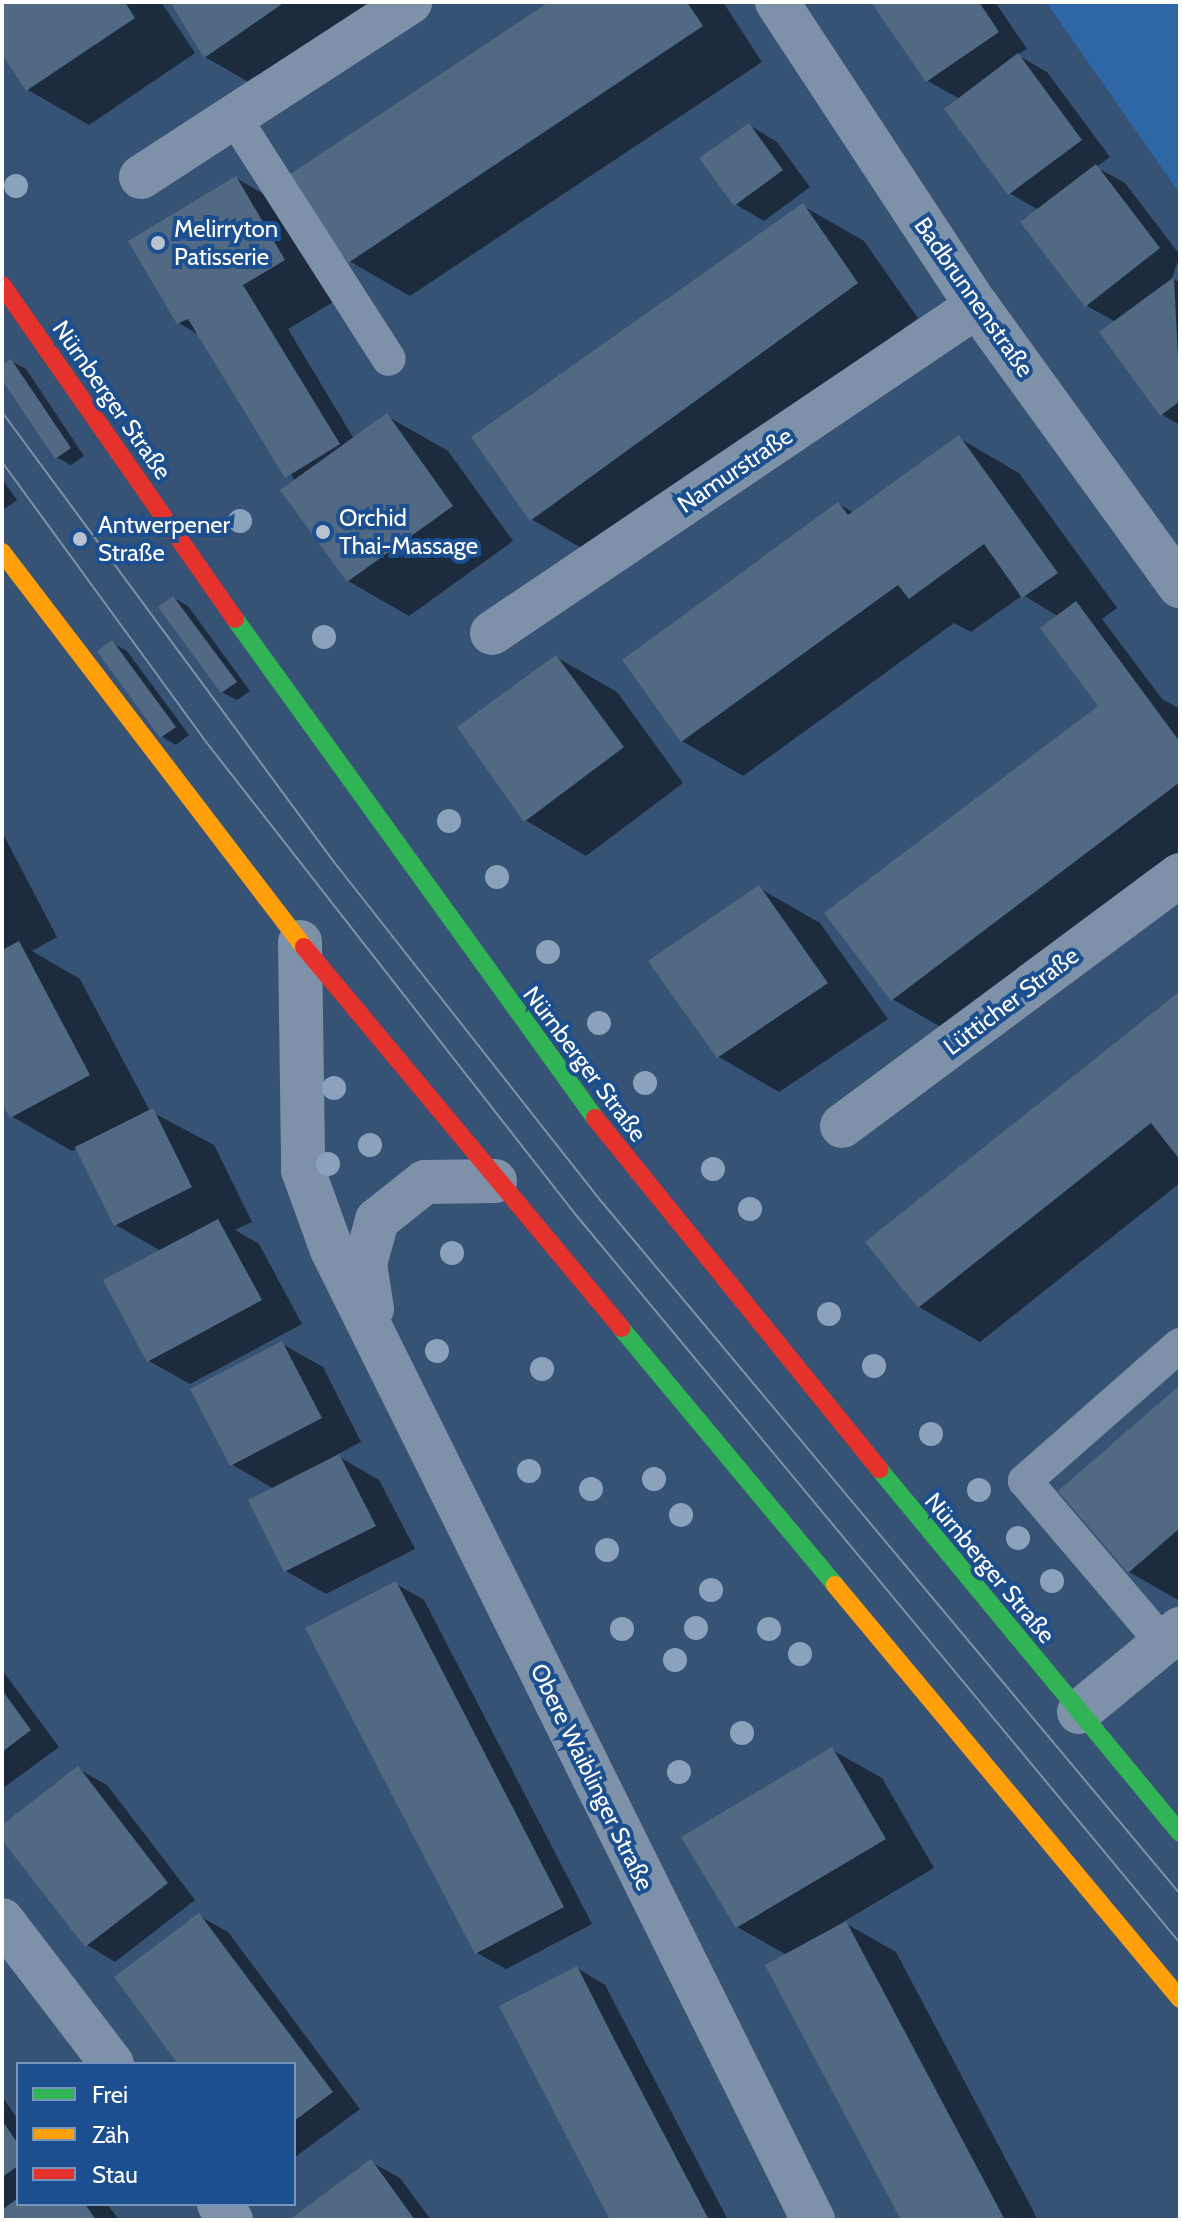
<!DOCTYPE html>
<meta charset="utf-8">
<style>
body{margin:0}
#map{position:relative;width:1182px;height:2222px;overflow:hidden;background:#365274;font-family:Cabin,sans-serif}
div>[style]{position:absolute}
.green>*{inset:0;background:#2f66a5}
.shadow>*{inset:0;background:#0007}
.building>*{inset:0;background:#526984}
.lane>*{height:34px;margin:-17px;padding:0 17px;transform-origin:17px;border-radius:17px;background:#7d92a8}
.street>*{height:44px;margin:-22px;padding:0 22px;transform-origin:22px;border-radius:22px;background:#7d92a8}
.fast>*{height:18px;margin:-9px;padding:0 9px;transform-origin:9px;border-radius:9px;background:#30b455}
.slow>*{height:18px;margin:-9px;padding:0 9px;transform-origin:9px;border-radius:9px;background:#ff9f0a}
.jam>*{height:18px;margin:-9px;padding:0 9px;transform-origin:9px;border-radius:9px;background:#e5322d}
.tram>*{height:2px;margin:-1px;padding:0 1px;transform-origin:1px;border-radius:1px;background:#7e92a7}
.trees>*{width:24px;height:24px;margin:-12px;border-radius:50%;background:#8aa2be}
.dots>*{width:22px;height:22px;translate:-50% -50%;box-sizing:border-box;border:4px solid #1b4f8f;border-radius:50%}
span{translate:-50% -50%;white-space:nowrap;text-align:center;line-height:1.15;-webkit-text-stroke:8px #1b4f8f;paint-order:stroke}
.poi-label{font-size:24px;color:#fff}
.left{translate:0 -50%;text-align:left}
.street-label{font-size:24px;color:#fff}
.frame{position:absolute;inset:0;border:4px solid #fff;pointer-events:none}
.legend{position:absolute;left:16px;top:2062px;width:280px;height:144px;box-sizing:border-box;background:#1b4f8f;border:2px solid #7695bc;margin:0;padding:10px 14px;list-style:none;font-size:24px;color:#fff}
.legend li{display:flex;align-items:center;gap:16px;height:40px}
.legend b{width:40px;border:2px solid #7695bc}
</style>
<div id="map">
<div class="green">
<i style="clip-path:polygon(1046px 2px,1180px 2px,1180px 194px)"></i>
</div>
<div class="shadow">
<i style="clip-path:polygon(2px 2px,161px 2px,195px 53px,89px 125px,28px 90px,2px 50px)"></i>
<i style="clip-path:polygon(172px 2px,396px 2px,266px 92px,205px 57px)"></i>
<i style="clip-path:polygon(553px 2px,723px 2px,762px 62px,410px 296px,349px 261px)"></i>
<i style="clip-path:polygon(874px 2px,995px 2px,1027px 49px,1017px 55px,1047px 72px,1110px 157px,1096px 167px,1125px 183px,1180px 255px,1172px 278px,1180px 283px,1180px 425px,1161px 414px,1116px 322px,1087px 306px,1039px 210px,1009px 193px,960px 99px,928px 81px)"></i>
<i style="clip-path:polygon(749px 125px,777px 142px,810px 187px,764px 221px,735px 204px)"></i>
<i style="clip-path:polygon(236px 178px,296px 213px,345px 295px,288px 329px,354px 439px,387px 416px,448px 451px,513px 541px,409px 616px,348px 581px,296px 482px,201px 336px,179px 323px)"></i>
<i style="clip-path:polygon(803px 206px,864px 241px,918px 318px,592px 554px,531px 519px)"></i>
<i style="clip-path:polygon(11px 361px,26px 369px,84px 456px,71px 465px,56px 457px,2px 376px)"></i>
<i style="clip-path:polygon(959px 438px,1019px 473px,1117px 608px,1102px 619px,1162px 699px,1180px 709px,1180px 863px,953px 1034px,892px 999px,1101px 706px,1059px 617px,1023px 595px,971px 632px,954px 623px,743px 776px,682px 741px,839px 504px,854px 513px)"></i>
<i style="clip-path:polygon(2px 479px,17px 500px,3px 510px,2px 509px)"></i>
<i style="clip-path:polygon(174px 598px,188px 606px,250px 691px,237px 700px,222px 692px)"></i>
<i style="clip-path:polygon(112px 643px,127px 651px,189px 735px,176px 745px,161px 736px)"></i>
<i style="clip-path:polygon(556px 657px,617px 692px,683px 783px,586px 856px,525px 820px)"></i>
<i style="clip-path:polygon(2px 832px,57px 937px,32px 951px,80px 979px,150px 1111px,214px 1145px,252px 1222px,235px 1230px,259px 1244px,302px 1324px,190px 1384px,149px 1361px,161px 1251px,116px 1225px,78px 1148px,72px 1151px,11px 1116px,2px 1099px)"></i>
<i style="clip-path:polygon(759px 888px,820px 923px,888px 1019px,779px 1092px,719px 1057px,651px 961px)"></i>
<i style="clip-path:polygon(1180px 994px,1180px 1183px,980px 1342px,919px 1307px)"></i>
<i style="clip-path:polygon(282px 1344px,323px 1367px,361px 1442px,336px 1455px,379px 1480px,415px 1549px,326px 1594px,286px 1571px,274px 1489px,231px 1464px)"></i>
<i style="clip-path:polygon(1180px 1388px,1180px 1601px,1129px 1572px)"></i>
<i style="clip-path:polygon(396px 1584px,424px 1600px,592px 1924px,506px 1969px,477px 1953px)"></i>
<i style="clip-path:polygon(2px 1670px,59px 1747px,2px 1789px)"></i>
<i style="clip-path:polygon(832px 1750px,882px 1778px,934px 1868px,843px 1922px,896px 1952px,1038px 2220px,903px 2220px,787px 1955px,737px 1927px)"></i>
<i style="clip-path:polygon(78px 1769px,107px 1785px,195px 1900px,115px 1962px,87px 1945px,2px 1837px,2px 1827px)"></i>
<i style="clip-path:polygon(199px 1916px,228px 1932px,360px 2109px,294px 2158px,294px 2064px,181px 2064px)"></i>
<i style="clip-path:polygon(577px 1968px,605px 1985px,728px 2220px,612px 2220px)"></i>
<i style="clip-path:polygon(2px 2096px,18px 2120px,18px 2204px,107px 2204px,119px 2220px,2px 2220px)"></i>
<i style="clip-path:polygon(371px 2162px,400px 2178px,431px 2220px,292px 2220px)"></i>
</div>
<div class="building">
<i style="clip-path:polygon(2px 2px,125px 2px,135px 18px,26px 91px,2px 54px)"></i>
<i style="clip-path:polygon(170px 2px,285px 2px,204px 58px)"></i>
<i style="clip-path:polygon(549px 2px,687px 2px,703px 26px,348px 263px,289px 175px)"></i>
<i style="clip-path:polygon(871px 2px,979px 2px,999px 32px,926px 82px)"></i>
<i style="clip-path:polygon(1018px 53px,1082px 140px,1008px 195px,944px 109px)"></i>
<i style="clip-path:polygon(749px 123px,783px 170px,734px 206px,699px 158px)"></i>
<i style="clip-path:polygon(1096px 164px,1160px 248px,1085px 307px,1020px 222px)"></i>
<i style="clip-path:polygon(236px 176px,285px 260px,243px 285px,340px 444px,285px 478px,188px 319px,177px 324px,128px 241px)"></i>
<i style="clip-path:polygon(803px 203px,858px 283px,530px 521px,471px 437px)"></i>
<i style="clip-path:polygon(1174px 277px,1180px 401px,1160px 416px,1099px 332px)"></i>
<i style="clip-path:polygon(11px 359px,71px 448px,55px 459px,2px 380px,2px 365px)"></i>
<i style="clip-path:polygon(387px 413px,453px 506px,347px 582px,280px 490px)"></i>
<i style="clip-path:polygon(959px 435px,1058px 573px,1022px 598px,984px 544px,909px 599px,898px 585px,681px 742px,622px 660px,838px 502px,848px 515px)"></i>
<i style="clip-path:polygon(173px 596px,237px 682px,221px 693px,158px 607px)"></i>
<i style="clip-path:polygon(1076px 601px,1180px 742px,1180px 782px,891px 1001px,824px 913px,1098px 706px,1040px 628px)"></i>
<i style="clip-path:polygon(112px 640px,176px 727px,160px 738px,97px 651px)"></i>
<i style="clip-path:polygon(556px 655px,624px 747px,524px 822px,457px 727px)"></i>
<i style="clip-path:polygon(759px 885px,828px 983px,717px 1058px,648px 961px)"></i>
<i style="clip-path:polygon(19px 941px,90px 1075px,10px 1118px,2px 1104px,2px 950px)"></i>
<i style="clip-path:polygon(1180px 991px,1180px 1160px,1151px 1123px,918px 1308px,865px 1242px)"></i>
<i style="clip-path:polygon(153px 1108px,192px 1187px,114px 1226px,75px 1147px)"></i>
<i style="clip-path:polygon(218px 1219px,262px 1300px,147px 1362px,103px 1280px)"></i>
<i style="clip-path:polygon(282px 1341px,322px 1418px,230px 1466px,190px 1389px)"></i>
<i style="clip-path:polygon(1180px 1385px,1180px 1528px,1128px 1573px,1058px 1491px)"></i>
<i style="clip-path:polygon(339px 1454px,376px 1526px,284px 1572px,248px 1500px)"></i>
<i style="clip-path:polygon(396px 1581px,564px 1907px,475px 1954px,305px 1628px)"></i>
<i style="clip-path:polygon(2px 1690px,31px 1730px,2px 1752px)"></i>
<i style="clip-path:polygon(832px 1747px,886px 1839px,736px 1928px,681px 1837px)"></i>
<i style="clip-path:polygon(78px 1766px,168px 1883px,85px 1947px,2px 1840px,2px 1825px)"></i>
<i style="clip-path:polygon(199px 1913px,333px 2092px,294px 2121px,294px 2064px,178px 2064px,114px 1977px)"></i>
<i style="clip-path:polygon(846px 1921px,1005px 2220px,901px 2220px,765px 1965px)"></i>
<i style="clip-path:polygon(577px 1966px,613px 2037px,709px 2220px,610px 2220px,499px 2006px)"></i>
<i style="clip-path:polygon(2px 2120px,18px 2144px,18px 2166px,2px 2177px)"></i>
<i style="clip-path:polygon(371px 2159px,415px 2220px,289px 2220px)"></i>
<i style="clip-path:polygon(18px 2198px,18px 2204px,85px 2204px,96px 2220px,2px 2220px,2px 2210px)"></i>
</div>
<div class="lane">
<i style="left:234px;top:117px;width:287px;rotate:57.4deg"></i>
<i style="left:1163px;top:1643px;width:213px;rotate:-130.4deg"></i>
<i style="left:1025px;top:1481px;width:206px;rotate:-41.3deg"></i>
</div>
<div class="street">
<i style="left:777px;top:2px;width:364px;rotate:56.7deg"></i>
<i style="left:977px;top:306px;width:346px;rotate:54.1deg"></i>
<i style="left:141px;top:177px;width:321px;rotate:-33deg"></i>
<i style="left:492px;top:633px;width:585px;rotate:-33.99deg"></i>
<i style="left:300px;top:942px;width:228px;rotate:89.2deg"></i>
<i style="left:303px;top:1170px;width:85px;rotate:70.1deg"></i>
<i style="left:332px;top:1250px;width:1083px;rotate:63.62deg"></i>
<i style="left:842px;top:1126px;width:421px;rotate:-36.6deg"></i>
<i style="left:372px;top:1309px;width:46px;rotate:-98.8deg"></i>
<i style="left:365px;top:1264px;width:46px;rotate:-74.7deg"></i>
<i style="left:377px;top:1220px;width:61px;rotate:-38.4deg"></i>
<i style="left:425px;top:1182px;width:70px;rotate:-0.8deg"></i>
<i style="left:1079px;top:1712px;width:131px;rotate:-39.4deg"></i>
<i style="left:2px;top:1920px;width:181px;rotate:52.6deg"></i>
<i style="left:219px;top:2204px;width:20px;rotate:53deg"></i>
</div>
<div class="fast">
<i style="left:235px;top:619px;width:615px;rotate:54.19deg"></i>
<i style="left:621px;top:1328px;width:334px;rotate:50.2deg"></i>
<i style="left:879px;top:1469px;width:472px;rotate:50.4deg"></i>
</div>
<div class="slow">
<i style="left:2px;top:552px;width:497px;rotate:52.6deg"></i>
<i style="left:835px;top:1585px;width:539px;rotate:50.19deg"></i>
</div>
<div class="jam">
<i style="left:2px;top:285px;width:407px;rotate:55.1deg"></i>
<i style="left:304px;top:947px;width:496px;rotate:50.2deg"></i>
<i style="left:595px;top:1118px;width:452px;rotate:51deg"></i>
</div>
<div class="tram">
<i style="left:2px;top:412px;width:559px;rotate:53.58deg"></i>
<i style="left:334px;top:862px;width:432px;rotate:51.8deg"></i>
<i style="left:601px;top:1201px;width:903px;rotate:50.12deg"></i>
<i style="left:2px;top:462px;width:341px;rotate:53.9deg"></i>
<i style="left:203px;top:738px;width:606px;rotate:51.98deg"></i>
<i style="left:576px;top:1215px;width:946px;rotate:50.32deg"></i>
</div>
<div class="trees">
<i style="left:16px;top:186px"></i>
<i style="left:240px;top:521px"></i>
<i style="left:324px;top:637px"></i>
<i style="left:449px;top:821px"></i>
<i style="left:497px;top:877px"></i>
<i style="left:548px;top:952px"></i>
<i style="left:599px;top:1023px"></i>
<i style="left:645px;top:1083px"></i>
<i style="left:334px;top:1088px"></i>
<i style="left:370px;top:1145px"></i>
<i style="left:328px;top:1164px"></i>
<i style="left:713px;top:1169px"></i>
<i style="left:750px;top:1209px"></i>
<i style="left:452px;top:1253px"></i>
<i style="left:829px;top:1314px"></i>
<i style="left:437px;top:1351px"></i>
<i style="left:874px;top:1366px"></i>
<i style="left:542px;top:1369px"></i>
<i style="left:931px;top:1434px"></i>
<i style="left:529px;top:1471px"></i>
<i style="left:654px;top:1479px"></i>
<i style="left:591px;top:1489px"></i>
<i style="left:979px;top:1490px"></i>
<i style="left:681px;top:1515px"></i>
<i style="left:1018px;top:1538px"></i>
<i style="left:607px;top:1550px"></i>
<i style="left:1052px;top:1581px"></i>
<i style="left:711px;top:1590px"></i>
<i style="left:696px;top:1628px"></i>
<i style="left:622px;top:1629px"></i>
<i style="left:769px;top:1629px"></i>
<i style="left:800px;top:1654px"></i>
<i style="left:675px;top:1660px"></i>
<i style="left:742px;top:1733px"></i>
<i style="left:679px;top:1772px"></i>
</div>
<div class="dots">
<i style="left:158px;top:243px;background:#b9c2ce"></i>
<i style="left:323px;top:532px;background:#b9c2ce"></i>
<i style="left:80px;top:539px;background:#b9c2ce"></i>
</div>
<div class="poi-label">
<span class="left" style="left:174px;top:243px">Melirryton<br>Patisserie</span>
<span class="left" style="left:339px;top:532px">Orchid<br>Thai-Massage</span>
<span class="left" style="left:98px;top:539px">Antwerpener<br>Straße</span>
</div>
<div class="street-label">
<span style="left:974px;top:297px;rotate:55deg">Badbrunnenstraße</span>
<span style="left:112px;top:400px;rotate:55deg">Nürnberger Straße</span>
<span style="left:735px;top:470px;rotate:-34deg">Namurstraße</span>
<span style="left:1011px;top:1001px;rotate:-37deg">Lütticher Straße</span>
<span style="left:585px;top:1064px;rotate:53deg">Nürnberger Straße</span>
<span style="left:990px;top:1568px;rotate:50deg">Nürnberger Straße</span>
<span style="left:592px;top:1777px;rotate:64deg">Obere Waiblinger Straße</span>
</div>
<div class="frame"></div>
<ul class="legend">
<li><b style="height:10px;background:#30b455"></b>Frei</li>
<li><b style="height:10px;background:#ff9f0a"></b>Zäh</li>
<li><b style="height:10px;background:#e5322d"></b>Stau</li>
</ul>
</div>
